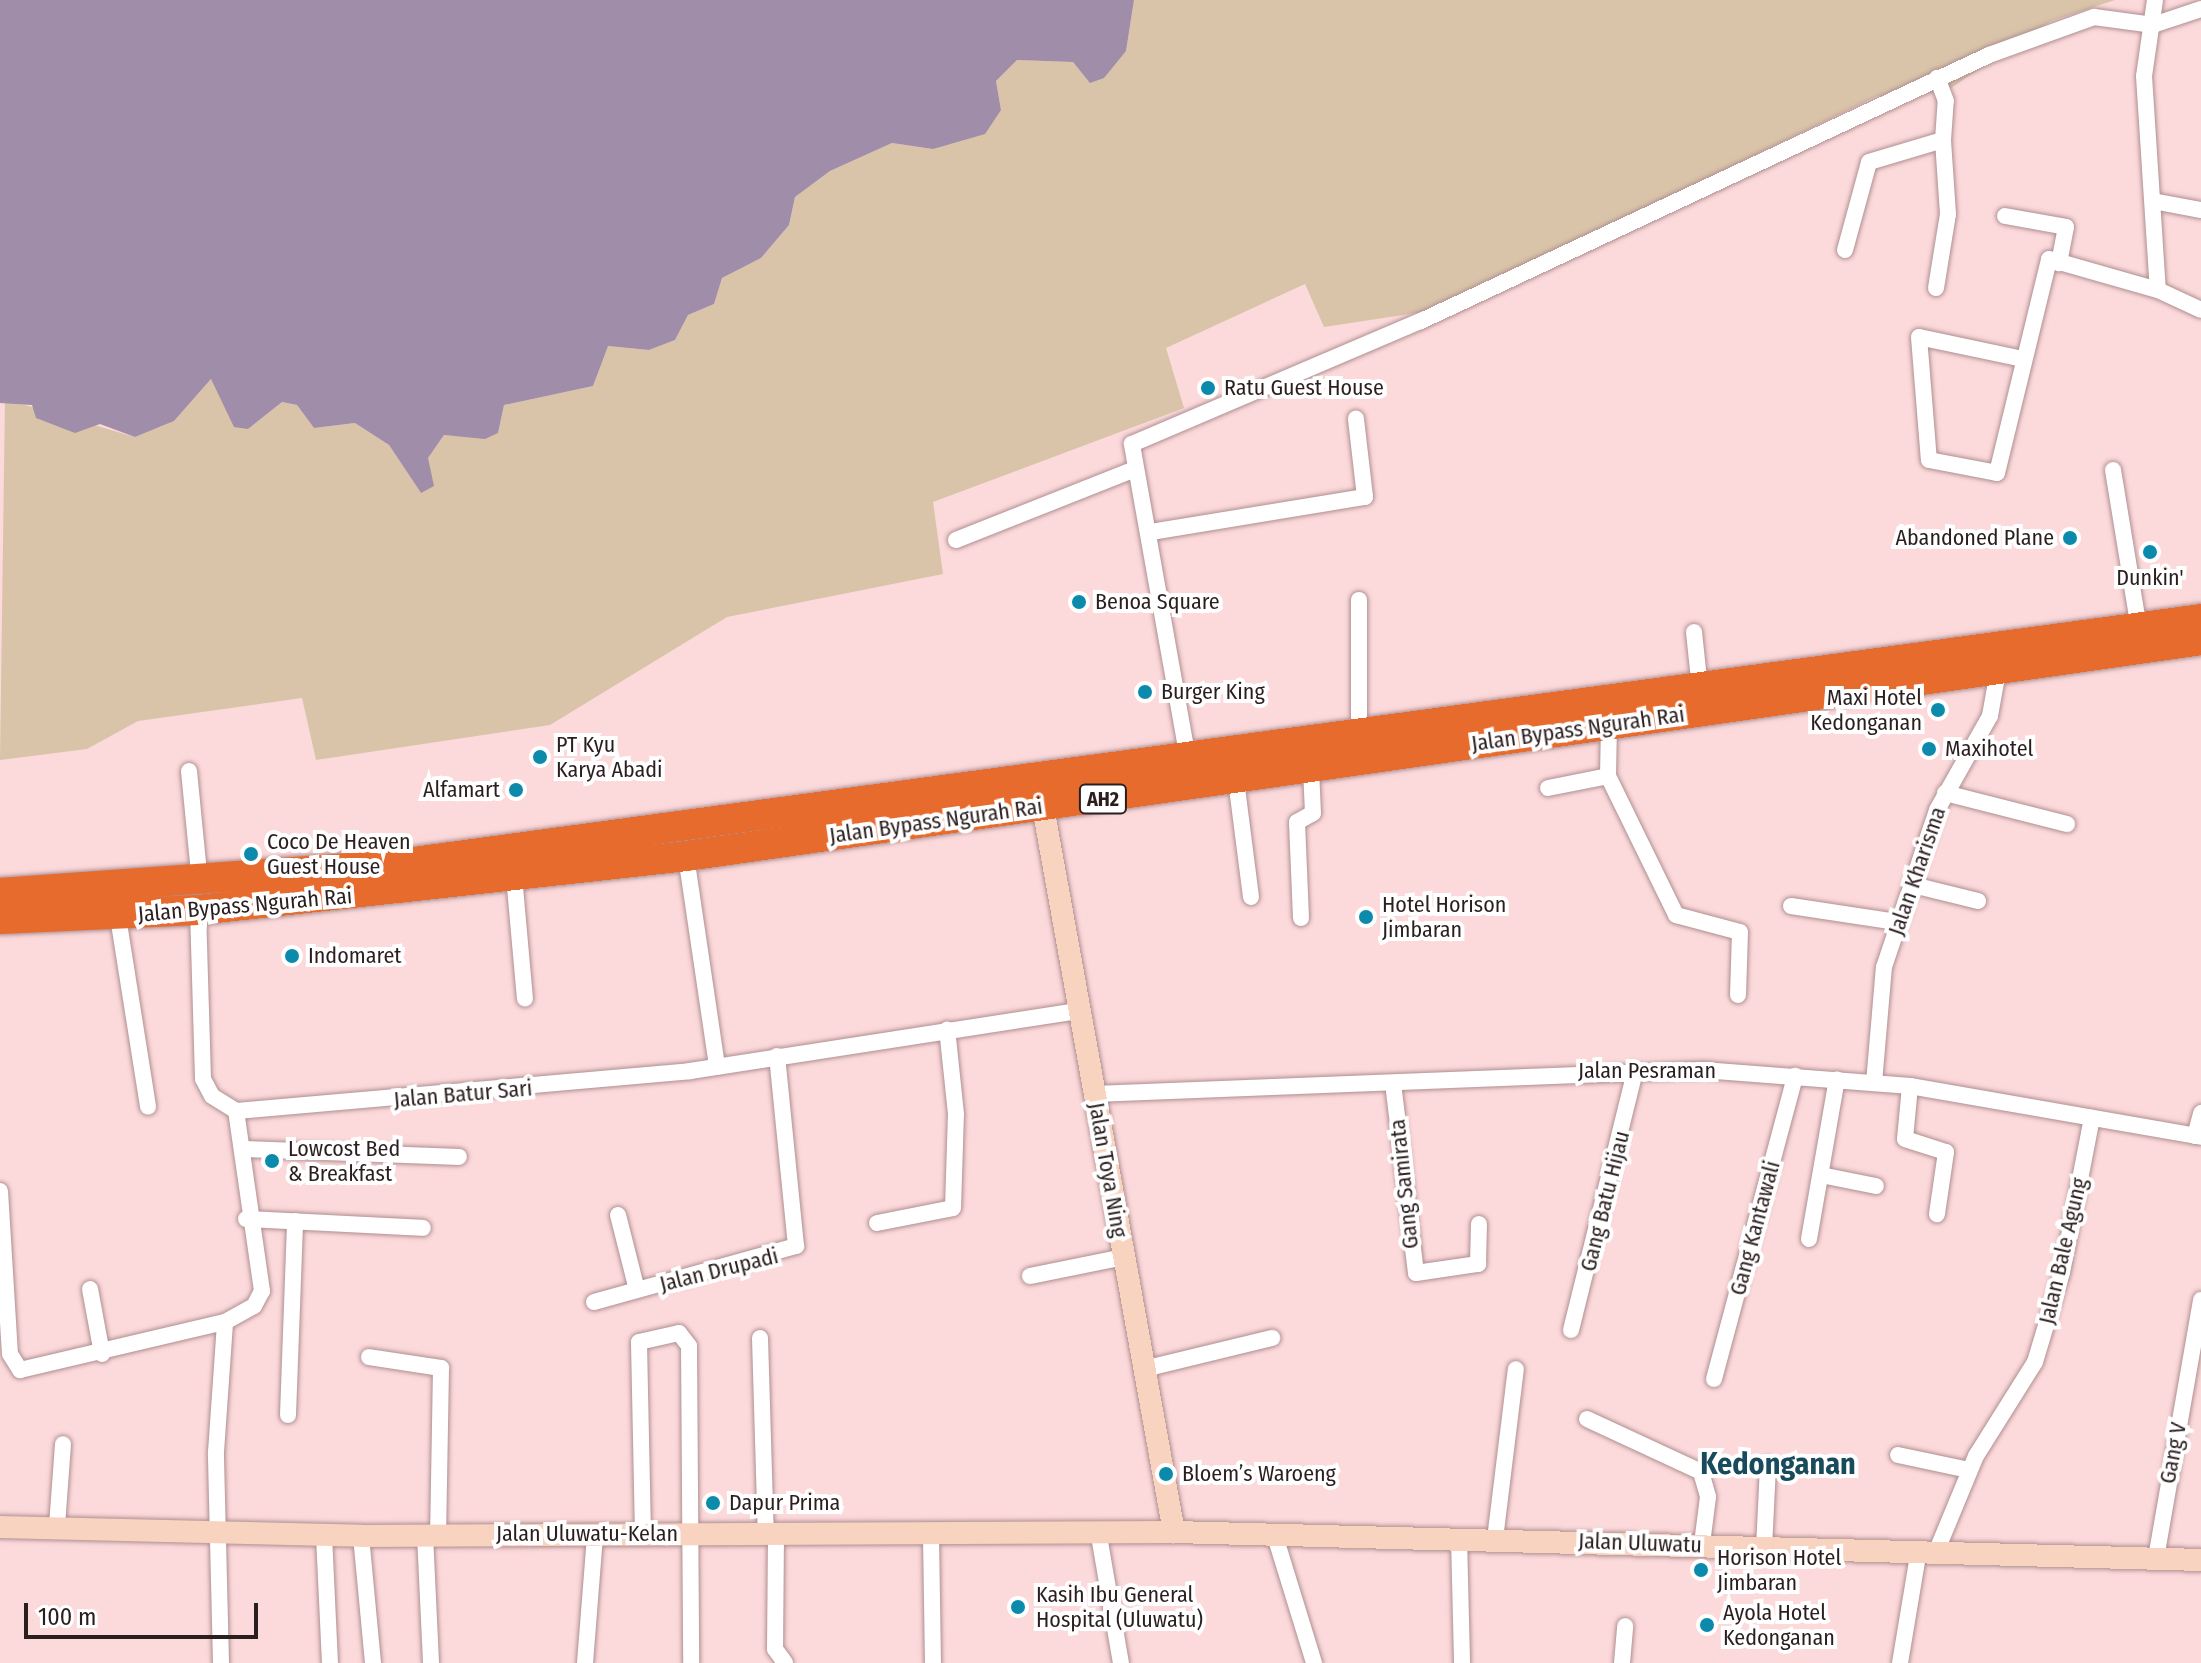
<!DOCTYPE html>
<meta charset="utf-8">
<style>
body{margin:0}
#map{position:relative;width:2201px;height:1663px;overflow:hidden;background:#fcd9db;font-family:"Fira Sans Condensed",sans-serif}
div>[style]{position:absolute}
.green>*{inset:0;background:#d9c4a9}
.water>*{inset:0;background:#9f8da9}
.roads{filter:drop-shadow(0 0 2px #af8f91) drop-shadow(0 0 2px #af8f91)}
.street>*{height:16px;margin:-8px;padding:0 8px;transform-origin:8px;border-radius:8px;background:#fff}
.secondary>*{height:22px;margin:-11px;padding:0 11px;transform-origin:11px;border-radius:11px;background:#f8d3c0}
.highway>*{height:30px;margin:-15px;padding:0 15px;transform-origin:15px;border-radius:15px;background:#e86b2e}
.dots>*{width:22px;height:22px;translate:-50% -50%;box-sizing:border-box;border:4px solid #fff;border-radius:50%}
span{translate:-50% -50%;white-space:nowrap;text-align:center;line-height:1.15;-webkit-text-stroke:8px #fff;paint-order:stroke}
.shield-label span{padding:2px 6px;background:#fff;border:2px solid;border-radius:6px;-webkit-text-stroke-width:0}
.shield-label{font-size:20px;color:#2b1e1f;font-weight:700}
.poi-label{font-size:22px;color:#2b1e1f}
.left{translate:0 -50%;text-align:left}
.right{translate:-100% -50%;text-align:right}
.street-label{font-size:22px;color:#2b1e1f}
.district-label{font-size:30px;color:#184b5c;font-weight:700}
.scale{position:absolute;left:24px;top:1603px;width:234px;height:36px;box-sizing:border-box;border:4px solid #2b1e1f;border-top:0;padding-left:10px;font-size:24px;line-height:28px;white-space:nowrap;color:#2b1e1f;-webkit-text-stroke:6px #fff;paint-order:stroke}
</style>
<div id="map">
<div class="green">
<i style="clip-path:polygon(1134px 0,2115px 0,2051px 21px,1945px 92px,1877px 96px,1436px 310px,1324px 327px,1305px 284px,1166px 348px,1184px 408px,933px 502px,943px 574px,727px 617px,550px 725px,316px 760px,302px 698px,138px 721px,87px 749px,0 760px,5px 399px,135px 437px,174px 421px,211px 379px,248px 429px,282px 402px,297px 405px,314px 428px,355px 423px,389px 445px,421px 493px,428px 458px,444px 435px,485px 438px,498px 433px,504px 405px,593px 386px,607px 346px,649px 350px,675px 340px,688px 315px,714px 304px,722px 278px,761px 258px,789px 225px,795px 197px,830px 171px,892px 143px,933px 149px,1001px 110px,996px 81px,1017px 60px,1073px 62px,1090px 82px,1126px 51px)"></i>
</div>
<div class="water">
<i style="clip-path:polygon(0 0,1134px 0,1126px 51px,1104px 78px,1090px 83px,1073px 62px,1017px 60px,996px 81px,1001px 110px,985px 134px,933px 149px,892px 143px,830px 171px,795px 197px,789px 225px,761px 258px,722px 278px,714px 304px,688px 315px,675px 340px,649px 350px,608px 346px,593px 386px,504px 405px,498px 433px,485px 439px,444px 435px,428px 458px,434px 486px,421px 493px,389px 445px,355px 423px,314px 428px,297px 405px,282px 402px,248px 429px,234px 427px,211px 379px,174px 421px,135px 437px,100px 424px,75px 433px,36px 418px,32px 405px,0 403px)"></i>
</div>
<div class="roads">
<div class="street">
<i style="left:2155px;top:0;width:77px;rotate:98.2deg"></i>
<i style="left:2144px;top:76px;width:214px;rotate:86.3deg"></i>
<i style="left:2158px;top:202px;width:44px;rotate:10.5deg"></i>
<i style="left:2005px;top:216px;width:62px;rotate:10.2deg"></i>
<i style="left:2066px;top:227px;width:37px;rotate:101deg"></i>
<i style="left:1845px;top:250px;width:91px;rotate:-74.7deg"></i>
<i style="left:1869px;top:162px;width:77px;rotate:-16.6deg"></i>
<i style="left:1943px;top:140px;width:39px;rotate:-86deg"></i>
<i style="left:1946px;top:101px;width:25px;rotate:-111deg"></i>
<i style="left:1936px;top:288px;width:75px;rotate:-80.8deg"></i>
<i style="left:1948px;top:214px;width:74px;rotate:-93.9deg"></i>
<i style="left:2023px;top:359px;width:106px;rotate:-168.1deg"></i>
<i style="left:1919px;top:337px;width:123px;rotate:85.4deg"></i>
<i style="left:1929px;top:460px;width:69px;rotate:10.8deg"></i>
<i style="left:1997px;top:473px;width:220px;rotate:-76.3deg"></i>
<i style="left:2049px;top:259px;width:113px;rotate:15.9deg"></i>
<i style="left:2158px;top:290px;width:47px;rotate:24.9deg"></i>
<i style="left:2113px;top:470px;width:160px;rotate:80.7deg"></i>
<i style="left:1151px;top:532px;width:217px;rotate:-9.3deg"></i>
<i style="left:1365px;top:497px;width:79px;rotate:-96.6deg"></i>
<i style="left:956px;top:540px;width:190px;rotate:-21.6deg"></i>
<i style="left:1694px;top:632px;width:57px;rotate:84deg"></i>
<i style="left:1359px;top:736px;width:136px;rotate:-90deg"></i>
<i style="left:1188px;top:759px;width:320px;rotate:-100.1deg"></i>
<i style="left:1132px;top:444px;width:314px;rotate:-23.1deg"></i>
<i style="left:1421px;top:321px;width:627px;rotate:-25.09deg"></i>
<i style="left:1989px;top:55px;width:112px;rotate:-19.9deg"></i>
<i style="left:2094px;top:17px;width:60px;rotate:7.7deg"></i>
<i style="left:2153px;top:25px;width:51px;rotate:-18.4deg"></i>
<i style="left:189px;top:771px;width:113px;rotate:84.4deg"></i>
<i style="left:1608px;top:776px;width:155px;rotate:63.9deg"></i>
<i style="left:1676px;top:915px;width:66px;rotate:14.9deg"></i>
<i style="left:1740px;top:932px;width:63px;rotate:91.8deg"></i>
<i style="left:1236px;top:780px;width:118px;rotate:82.7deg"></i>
<i style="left:1548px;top:788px;width:61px;rotate:-11.3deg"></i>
<i style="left:1608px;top:776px;width:52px;rotate:-88.9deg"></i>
<i style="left:1945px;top:793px;width:126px;rotate:14.3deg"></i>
<i style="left:686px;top:856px;width:213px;rotate:81.6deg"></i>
<i style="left:514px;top:876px;width:123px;rotate:84.9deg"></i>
<i style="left:1913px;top:885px;width:67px;rotate:13.8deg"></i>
<i style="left:1791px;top:906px;width:107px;rotate:8.6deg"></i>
<i style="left:198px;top:910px;width:169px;rotate:88.3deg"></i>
<i style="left:203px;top:1079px;width:19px;rotate:62deg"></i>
<i style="left:212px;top:1096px;width:28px;rotate:32deg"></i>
<i style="left:236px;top:1111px;width:456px;rotate:-5deg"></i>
<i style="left:690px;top:1071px;width:394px;rotate:-8.8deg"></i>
<i style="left:118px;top:917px;width:192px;rotate:81deg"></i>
<i style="left:1301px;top:918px;width:96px;rotate:-92.4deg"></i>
<i style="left:1297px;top:822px;width:18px;rotate:-29deg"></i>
<i style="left:1313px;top:813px;width:44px;rotate:-92.6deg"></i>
<i style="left:1393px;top:1083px;width:191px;rotate:83.1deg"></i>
<i style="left:1416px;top:1273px;width:63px;rotate:-8.3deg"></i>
<i style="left:1478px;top:1264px;width:40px;rotate:-88.6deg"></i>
<i style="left:1874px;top:1083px;width:116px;rotate:-85.1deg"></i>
<i style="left:1884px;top:967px;width:166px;rotate:-71.3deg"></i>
<i style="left:1937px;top:810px;width:108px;rotate:-60.6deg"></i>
<i style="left:1990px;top:716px;width:46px;rotate:-79.9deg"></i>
<i style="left:1910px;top:1086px;width:53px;rotate:95.4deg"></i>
<i style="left:1905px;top:1139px;width:43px;rotate:17.6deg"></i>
<i style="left:1946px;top:1152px;width:63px;rotate:98.3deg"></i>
<i style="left:1094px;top:1094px;width:609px;rotate:-2.26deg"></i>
<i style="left:1703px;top:1070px;width:208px;rotate:4.4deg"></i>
<i style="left:1910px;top:1086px;width:295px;rotate:9.9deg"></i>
<i style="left:2195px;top:1136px;width:24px;rotate:-75deg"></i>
<i style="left:245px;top:1149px;width:214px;rotate:2.1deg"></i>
<i style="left:1821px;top:1175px;width:56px;rotate:11.3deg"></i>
<i style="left:0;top:1191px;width:163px;rotate:86.5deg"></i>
<i style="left:10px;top:1354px;width:19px;rotate:58deg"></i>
<i style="left:20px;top:1370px;width:211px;rotate:-13.2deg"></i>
<i style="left:225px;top:1322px;width:33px;rotate:-29deg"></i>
<i style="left:254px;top:1306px;width:17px;rotate:-62deg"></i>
<i style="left:262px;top:1291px;width:182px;rotate:-98.2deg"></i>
<i style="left:618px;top:1215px;width:77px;rotate:75.8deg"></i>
<i style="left:246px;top:1219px;width:177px;rotate:2.9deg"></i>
<i style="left:877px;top:1223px;width:77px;rotate:-11.2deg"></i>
<i style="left:953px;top:1208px;width:94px;rotate:-88.2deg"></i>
<i style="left:956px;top:1114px;width:85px;rotate:-96deg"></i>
<i style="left:1809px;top:1239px;width:162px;rotate:-80.1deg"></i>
<i style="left:1030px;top:1276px;width:96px;rotate:-11.4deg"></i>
<i style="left:90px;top:1289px;width:66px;rotate:79.5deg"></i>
<i style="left:594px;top:1302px;width:210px;rotate:-15.5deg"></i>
<i style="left:796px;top:1246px;width:191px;rotate:-95.7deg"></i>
<i style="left:1571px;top:1330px;width:267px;rotate:-76.1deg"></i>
<i style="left:760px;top:1338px;width:198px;rotate:88.3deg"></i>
<i style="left:369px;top:1357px;width:73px;rotate:8.7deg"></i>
<i style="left:441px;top:1368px;width:167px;rotate:91deg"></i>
<i style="left:1144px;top:1369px;width:132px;rotate:-13.6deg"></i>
<i style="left:1714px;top:1379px;width:314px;rotate:-75deg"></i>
<i style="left:288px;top:1415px;width:194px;rotate:-87.9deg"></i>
<i style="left:1587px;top:1419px;width:126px;rotate:24.9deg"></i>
<i style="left:1701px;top:1472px;width:26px;rotate:74deg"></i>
<i style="left:1708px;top:1497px;width:47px;rotate:97.3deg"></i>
<i style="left:1898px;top:1455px;width:73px;rotate:11.9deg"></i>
<i style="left:57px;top:1526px;width:82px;rotate:-85.8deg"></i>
<i style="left:643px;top:1534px;width:192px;rotate:-91.2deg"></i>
<i style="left:639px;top:1342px;width:41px;rotate:-12.7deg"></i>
<i style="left:679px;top:1333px;width:16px;rotate:52deg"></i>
<i style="left:689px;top:1346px;width:317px;rotate:89.6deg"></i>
<i style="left:425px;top:1535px;width:128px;rotate:87.3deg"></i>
<i style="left:324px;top:1536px;width:127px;rotate:87.3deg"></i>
<i style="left:361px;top:1536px;width:128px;rotate:84.6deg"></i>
<i style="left:776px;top:1536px;width:113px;rotate:90.5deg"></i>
<i style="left:775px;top:1649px;width:17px;rotate:54deg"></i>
<i style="left:931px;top:1536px;width:127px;rotate:89.1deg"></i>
<i style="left:1099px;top:1536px;width:129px;rotate:80.2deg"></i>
<i style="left:1275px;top:1536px;width:133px;rotate:72.9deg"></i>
<i style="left:1459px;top:1538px;width:125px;rotate:88.6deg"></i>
<i style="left:1495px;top:1539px;width:171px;rotate:-83deg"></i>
<i style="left:1764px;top:1548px;width:83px;rotate:-87.2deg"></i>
<i style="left:1937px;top:1550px;width:102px;rotate:-67.5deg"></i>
<i style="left:1976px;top:1456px;width:111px;rotate:-57.9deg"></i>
<i style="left:2035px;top:1362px;width:94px;rotate:-73.3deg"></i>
<i style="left:2062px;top:1272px;width:157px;rotate:-79deg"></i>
<i style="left:2156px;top:1558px;width:262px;rotate:-80.1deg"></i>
<i style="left:221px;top:1663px;width:211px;rotate:-91.4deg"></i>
<i style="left:216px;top:1452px;width:130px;rotate:-86deg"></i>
<i style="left:585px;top:1663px;width:128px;rotate:-85.5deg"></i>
<i style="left:1622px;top:1663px;width:37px;rotate:-85deg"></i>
<i style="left:1900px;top:1663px;width:115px;rotate:-80.5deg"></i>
</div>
<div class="secondary">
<i style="left:1043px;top:807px;width:737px;rotate:79.76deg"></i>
<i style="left:0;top:1527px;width:361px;rotate:1.4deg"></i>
<i style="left:361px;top:1536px;width:813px;rotate:-0.28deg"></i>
<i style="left:1174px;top:1532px;width:1027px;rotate:1.56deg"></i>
</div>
<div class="highway">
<i style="left:0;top:893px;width:393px;rotate:-4.1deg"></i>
<i style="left:392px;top:865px;width:1826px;rotate:-7.74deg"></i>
<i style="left:0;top:919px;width:198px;rotate:-2.6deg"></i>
<i style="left:198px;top:910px;width:491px;rotate:-6.3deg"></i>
<i style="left:686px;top:856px;width:1530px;rotate:-8.11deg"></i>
</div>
</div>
<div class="dots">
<i style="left:1208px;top:388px;background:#0b8aac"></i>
<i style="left:2070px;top:538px;background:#0b8aac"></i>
<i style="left:2150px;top:552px;background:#0b8aac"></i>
<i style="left:1079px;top:602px;background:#0b8aac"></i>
<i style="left:1145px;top:692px;background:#0b8aac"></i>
<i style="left:1938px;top:710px;background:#0b8aac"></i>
<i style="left:1929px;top:749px;background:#0b8aac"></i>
<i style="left:540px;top:757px;background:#0b8aac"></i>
<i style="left:516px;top:790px;background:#0b8aac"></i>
<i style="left:251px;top:854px;background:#0b8aac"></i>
<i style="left:1366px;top:917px;background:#0b8aac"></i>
<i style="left:292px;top:956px;background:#0b8aac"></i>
<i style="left:272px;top:1161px;background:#0b8aac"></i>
<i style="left:1166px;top:1474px;background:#0b8aac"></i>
<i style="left:713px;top:1503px;background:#0b8aac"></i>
<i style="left:1701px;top:1570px;background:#0b8aac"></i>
<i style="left:1018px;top:1607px;background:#0b8aac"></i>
<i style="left:1707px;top:1625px;background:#0b8aac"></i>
</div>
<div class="shield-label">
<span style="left:1103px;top:799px">AH2</span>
</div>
<div class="poi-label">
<span class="left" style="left:1224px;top:388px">Ratu Guest House</span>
<span class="right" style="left:2054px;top:538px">Abandoned Plane</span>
<span style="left:2150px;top:578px">Dunkin'</span>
<span class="left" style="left:1095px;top:602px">Benoa Square</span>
<span class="left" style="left:1161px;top:692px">Burger King</span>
<span class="right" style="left:1922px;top:710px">Maxi Hotel<br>Kedonganan</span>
<span class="left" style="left:556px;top:757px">PT Kyu<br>Karya Abadi</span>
<span class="left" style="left:1945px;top:749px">Maxihotel</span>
<span class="right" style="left:500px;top:790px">Alfamart</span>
<span class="left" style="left:267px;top:854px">Coco De Heaven<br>Guest House</span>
<span class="left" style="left:1382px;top:917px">Hotel Horison<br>Jimbaran</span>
<span class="left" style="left:308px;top:956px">Indomaret</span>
<span class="left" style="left:288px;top:1161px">Lowcost Bed<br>&amp; Breakfast</span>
<span class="left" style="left:1182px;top:1474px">Bloem’s Waroeng</span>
<span class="left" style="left:729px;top:1503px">Dapur Prima</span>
<span class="left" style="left:1717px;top:1570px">Horison Hotel<br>Jimbaran</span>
<span class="left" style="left:1036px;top:1607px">Kasih Ibu General<br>Hospital (Uluwatu)</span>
<span class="left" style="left:1723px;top:1625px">Ayola Hotel<br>Kedonganan</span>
</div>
<div class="street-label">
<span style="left:1578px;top:729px;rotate:-8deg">Jalan Bypass Ngurah Rai</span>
<span style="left:936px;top:821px;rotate:-8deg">Jalan Bypass Ngurah Rai</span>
<span style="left:1917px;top:871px;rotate:-71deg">Jalan Kharisma</span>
<span style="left:245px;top:905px;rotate:-5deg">Jalan Bypass Ngurah Rai</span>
<span style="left:1647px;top:1071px">Jalan Pesraman</span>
<span style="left:463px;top:1094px;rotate:-5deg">Jalan Batur Sari</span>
<span style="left:1108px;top:1170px;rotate:80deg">Jalan Toya Ning</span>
<span style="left:1404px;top:1184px;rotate:-96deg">Gang Samirata</span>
<span style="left:1605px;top:1201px;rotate:-76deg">Gang Batu Hijau</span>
<span style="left:1755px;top:1228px;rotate:-75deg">Gang Kantawali</span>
<span style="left:2063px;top:1251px;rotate:-77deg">Jalan Bale Agung</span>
<span style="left:719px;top:1270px;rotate:-14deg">Jalan Drupadi</span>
<span style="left:2173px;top:1453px;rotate:-79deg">Gang V</span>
<span style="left:587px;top:1534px">Jalan Uluwatu-Kelan</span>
<span style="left:1640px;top:1543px;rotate:2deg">Jalan Uluwatu</span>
</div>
<div class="district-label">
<span style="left:1778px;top:1464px">Kedonganan</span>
</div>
<div class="scale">100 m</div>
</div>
